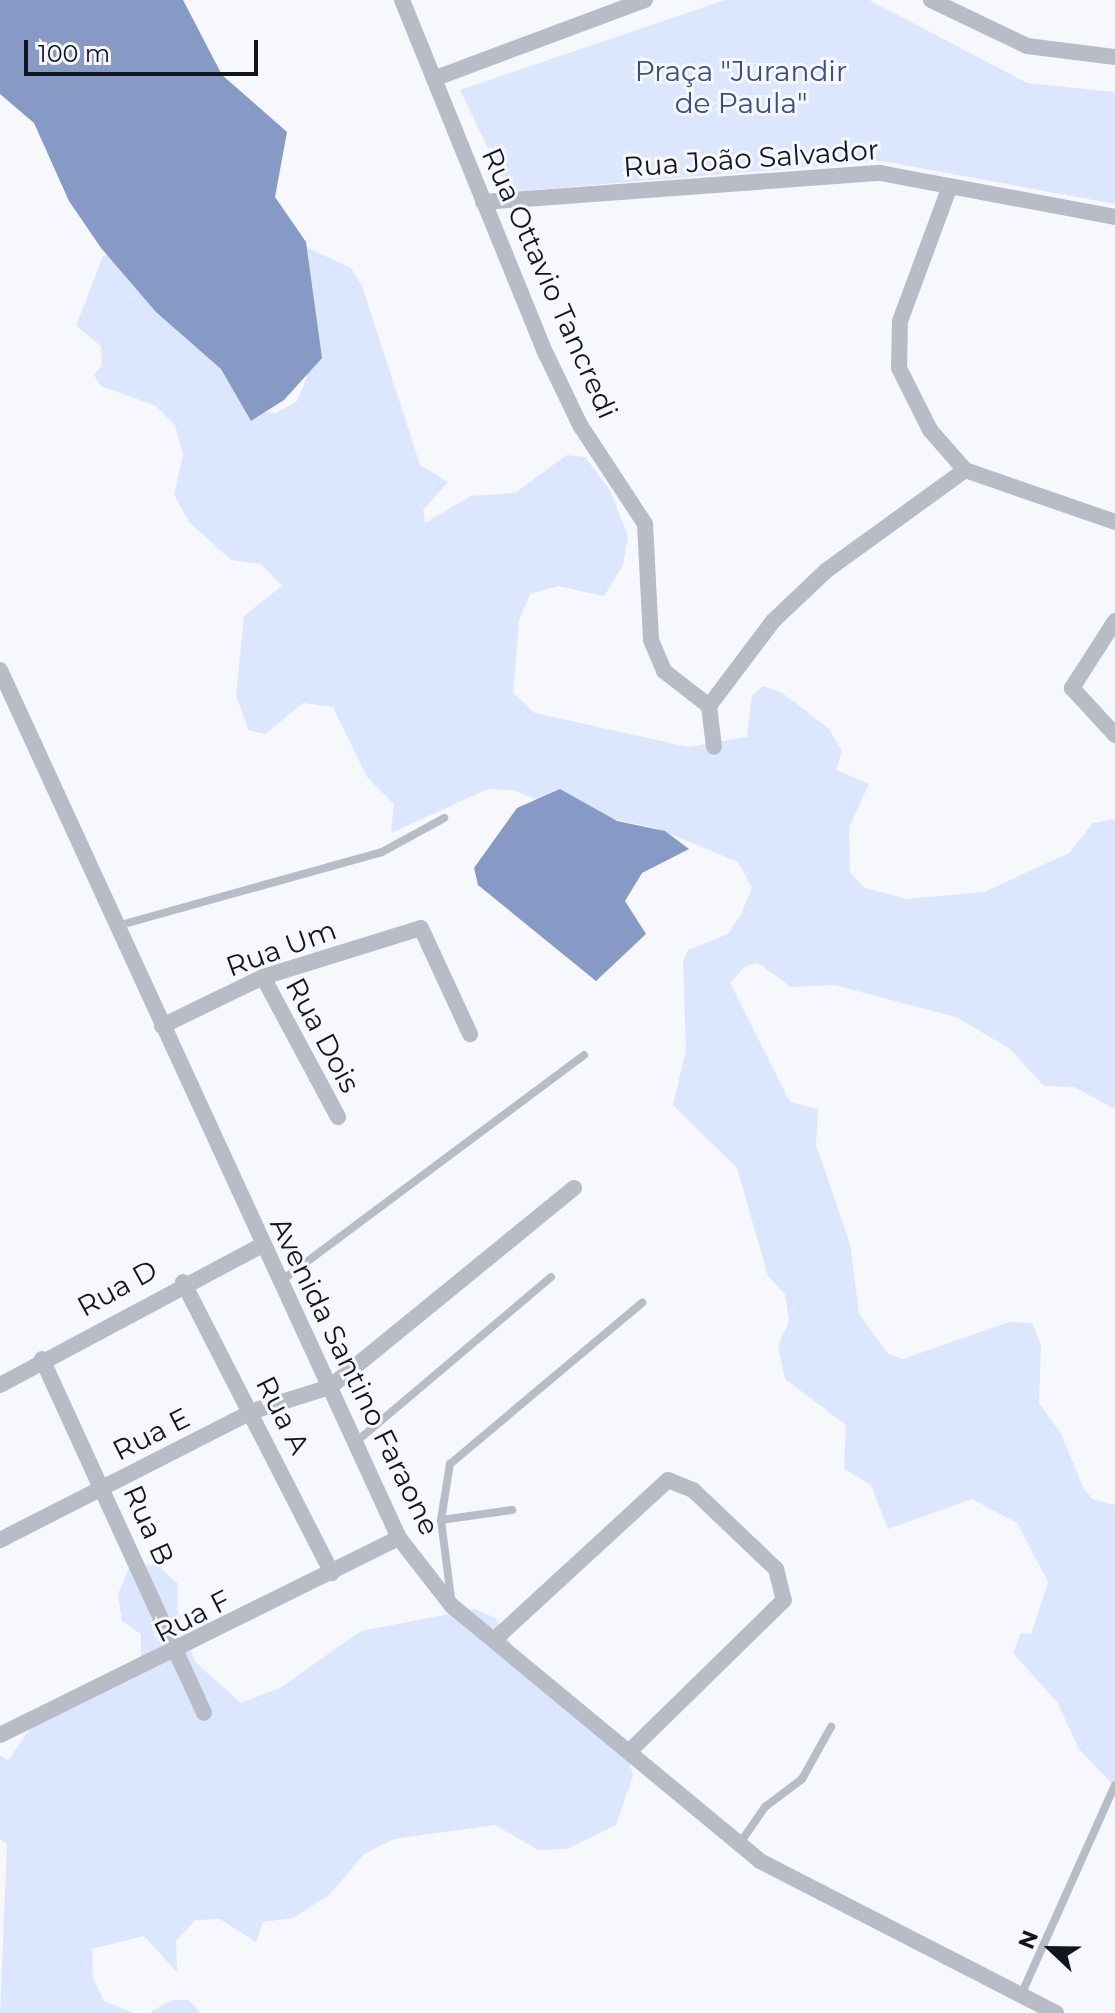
<!DOCTYPE html>
<meta charset="utf-8">
<style>
body{margin:0}
#map{position:relative;width:1115px;height:2013px;overflow:hidden;background:#f6f8fd;font-family:Montserrat,sans-serif}
div>[style]{position:absolute}
.green>*{inset:0;background:#dce6fe}
.water>*{inset:0;background:#8799c5}
.lane>*{height:8px;margin:-4px;padding:0 4px;transform-origin:4px;border-radius:4px;background:#b8bcc7}
.street>*{height:16px;margin:-8px;padding:0 8px;transform-origin:8px;border-radius:8px;background:#b8bcc7}
span{translate:-50% -50%;white-space:nowrap;text-align:center;line-height:1.15;-webkit-text-stroke:6px #f6f8fd;paint-order:stroke}
.park-label{font-size:28px;color:#394d87}
.street-label{font-size:28px;color:#11151d}
.north{position:absolute;left:1011px;top:1909px;width:80px;height:80px;-webkit-text-stroke:6px #f6f8fd;paint-order:stroke;rotate:292deg;font-size:22px;font-weight:700;line-height:32px;text-align:center;color:#11151d}
.north::after{content:'';display:block;margin:auto;width:28px;height:36px;background:#11151d;clip-path:polygon(50% 0,100% 100%,50% 72%,0 100%)}
.scale{position:absolute;left:24px;top:40px;width:234px;height:36px;box-sizing:border-box;border:4px solid #11151d;border-top:0;padding-left:10px;font-size:24px;line-height:28px;white-space:nowrap;color:#11151d;-webkit-text-stroke:6px #f6f8fd;paint-order:stroke}
</style>
<div id="map">
<div class="green">
<i style="clip-path:polygon(725px 0,869px 0,1027px 83px,1115px 92px,1115px 204px,882px 161px,509px 192px,460px 90px)"></i>
<i style="clip-path:polygon(291px 240px,351px 268px,362px 286px,420px 465px,448px 482px,423px 510px,425px 523px,471px 496px,515px 493px,567px 455px,585px 457px,610px 490px,628px 536px,623px 565px,604px 596px,558px 586px,530px 594px,519px 620px,513px 693px,535px 713px,688px 747px,747px 737px,752px 695px,763px 686px,781px 692px,829px 729px,842px 751px,836px 770px,869px 784px,849px 827px,850px 872px,863px 887px,906px 899px,984px 892px,1069px 853px,1093px 823px,1115px 819px,1115px 1109px,1074px 1087px,1044px 1086px,1009px 1048px,956px 1017px,834px 985px,791px 987px,758px 963px,745px 966px,730px 983px,790px 1102px,818px 1109px,816px 1145px,850px 1244px,859px 1314px,888px 1354px,903px 1359px,1009px 1322px,1032px 1323px,1041px 1345px,1039px 1403px,1061px 1434px,1083px 1487px,1092px 1499px,1115px 1505px,1115px 1787px,1079px 1749px,1057px 1702px,1013px 1653px,1021px 1633px,1031px 1634px,1048px 1582px,1017px 1523px,972px 1499px,888px 1529px,871px 1485px,844px 1469px,846px 1425px,785px 1379px,778px 1346px,789px 1321px,785px 1294px,768px 1276px,737px 1168px,673px 1105px,686px 1050px,683px 962px,688px 950px,728px 934px,741px 914px,752px 888px,738px 862px,656px 828px,554px 807px,513px 790px,488px 789px,391px 833px,394px 804px,367px 777px,333px 707px,303px 703px,265px 734px,248px 730px,236px 695px,244px 616px,282px 586px,261px 564px,231px 560px,189px 522px,174px 494px,183px 455px,175px 425px,156px 406px,101px 386px,94px 375px,102px 365px,101px 346px,76px 326px,103px 256px,132px 248px,255px 411px,276px 413px,297px 401px,307px 377px)"></i>
<i style="clip-path:polygon(156px 1564px,178px 1584px,177px 1609px,195px 1662px,241px 1703px,280px 1688px,361px 1631px,475px 1609px,495px 1618px,516px 1651px,627px 1754px,633px 1776px,616px 1825px,567px 1849px,538px 1850px,495px 1825px,394px 1839px,364px 1854px,329px 1895px,293px 1918px,263px 1922px,256px 1942px,220px 1919px,195px 1920px,176px 1941px,177px 1972px,144px 1936px,92px 1949px,93px 1978px,104px 2001px,133px 2013px,0 2013px,7px 1844px,0 1839px,0 1755px,8px 1761px,46px 1705px,72px 1691px,103px 1689px,141px 1659px,141px 1634px,122px 1621px,118px 1594px,129px 1568px)"></i>
<i style="clip-path:polygon(172px 2000px,188px 2000px,201px 2013px,149px 2013px)"></i>
</div>
<div class="water">
<i style="clip-path:polygon(0 0,183px 0,222px 75px,287px 132px,275px 197px,306px 242px,322px 358px,284px 400px,251px 421px,221px 369px,156px 312px,101px 248px,69px 201px,34px 123px,0 94px)"></i>
<i style="clip-path:polygon(560px 789px,617px 821px,665px 831px,689px 849px,642px 873px,625px 901px,646px 934px,596px 981px,478px 885px,474px 868px,517px 808px)"></i>
</div>
<div class="lane">
<i style="left:117px;top:926px;width:275px;rotate:-15.6deg"></i>
<i style="left:382px;top:852px;width:71px;rotate:-28.7deg"></i>
<i style="left:281px;top:1281px;width:378px;rotate:-36.7deg"></i>
<i style="left:357px;top:1441px;width:254px;rotate:-40.2deg"></i>
<i style="left:441px;top:1520px;width:72px;rotate:-8deg"></i>
<i style="left:451px;top:1598px;width:79px;rotate:-97.3deg"></i>
<i style="left:441px;top:1520px;width:57px;rotate:-80.9deg"></i>
<i style="left:450px;top:1464px;width:251px;rotate:-40deg"></i>
<i style="left:740px;top:1843px;width:44px;rotate:-55.2deg"></i>
<i style="left:765px;top:1807px;width:46px;rotate:-37.1deg"></i>
<i style="left:802px;top:1779px;width:60px;rotate:-60.9deg"></i>
<i style="left:1021px;top:1995px;width:230px;rotate:-65.9deg"></i>
</div>
<div class="street">
<i style="left:402px;top:0;width:382px;rotate:67.9deg"></i>
<i style="left:546px;top:354px;width:79px;rotate:64.4deg"></i>
<i style="left:580px;top:425px;width:118px;rotate:56.7deg"></i>
<i style="left:645px;top:524px;width:116px;rotate:87deg"></i>
<i style="left:651px;top:640px;width:34px;rotate:67deg"></i>
<i style="left:664px;top:671px;width:57px;rotate:37.9deg"></i>
<i style="left:709px;top:706px;width:41px;rotate:83deg"></i>
<i style="left:931px;top:0;width:106px;rotate:25.6deg"></i>
<i style="left:1027px;top:46px;width:89px;rotate:7.1deg"></i>
<i style="left:436px;top:78px;width:223px;rotate:-20.5deg"></i>
<i style="left:950px;top:186px;width:144px;rotate:110.3deg"></i>
<i style="left:900px;top:321px;width:47px;rotate:91.2deg"></i>
<i style="left:899px;top:368px;width:69px;rotate:63.4deg"></i>
<i style="left:930px;top:430px;width:53px;rotate:48.8deg"></i>
<i style="left:965px;top:470px;width:159px;rotate:19.1deg"></i>
<i style="left:483px;top:202px;width:398px;rotate:-4.2deg"></i>
<i style="left:880px;top:173px;width:239px;rotate:10.6deg"></i>
<i style="left:1115px;top:621px;width:80px;rotate:122.7deg"></i>
<i style="left:1072px;top:688px;width:64px;rotate:47.5deg"></i>
<i style="left:0;top:670px;width:955px;rotate:65.31deg"></i>
<i style="left:399px;top:1538px;width:86px;rotate:52.1deg"></i>
<i style="left:452px;top:1606px;width:400px;rotate:39.6deg"></i>
<i style="left:760px;top:1861px;width:333px;rotate:27.2deg"></i>
<i style="left:709px;top:706px;width:106px;rotate:-53deg"></i>
<i style="left:773px;top:621px;width:74px;rotate:-43.4deg"></i>
<i style="left:827px;top:570px;width:170px;rotate:-35.9deg"></i>
<i style="left:263px;top:977px;width:159px;rotate:61.8deg"></i>
<i style="left:162px;top:1026px;width:112px;rotate:-25.9deg"></i>
<i style="left:263px;top:977px;width:165px;rotate:-17.2deg"></i>
<i style="left:421px;top:928px;width:117px;rotate:65.2deg"></i>
<i style="left:183px;top:1282px;width:327px;rotate:62.9deg"></i>
<i style="left:42px;top:1359px;width:389px;rotate:65.4deg"></i>
<i style="left:0;top:1385px;width:297px;rotate:-28.1deg"></i>
<i style="left:0;top:1540px;width:284px;rotate:-27deg"></i>
<i style="left:253px;top:1411px;width:81px;rotate:-17.3deg"></i>
<i style="left:330px;top:1387px;width:315px;rotate:-39.2deg"></i>
<i style="left:494px;top:1640px;width:236px;rotate:-42.6deg"></i>
<i style="left:668px;top:1480px;width:27px;rotate:22deg"></i>
<i style="left:693px;top:1490px;width:115px;rotate:43.6deg"></i>
<i style="left:776px;top:1569px;width:32px;rotate:76deg"></i>
<i style="left:784px;top:1600px;width:217px;rotate:135.6deg"></i>
<i style="left:0;top:1735px;width:445px;rotate:-26.3deg"></i>
</div>
<div class="park-label">
<span style="left:741px;top:87px">Praça "Jurandir<br>de Paula"</span>
</div>
<div class="street-label">
<span style="left:751px;top:158px;rotate:-4deg">Rua João Salvador</span>
<span style="left:550px;top:283px;rotate:66deg">Rua Ottavio Tancredi</span>
<span style="left:281px;top:948px;rotate:-20deg">Rua Um</span>
<span style="left:323px;top:1035px;rotate:62deg">Rua Dois</span>
<span style="left:117px;top:1288px;rotate:-29deg">Rua D</span>
<span style="left:355px;top:1376px;rotate:64deg">Avenida Santino Faraone</span>
<span style="left:283px;top:1415px;rotate:63deg">Rua A</span>
<span style="left:151px;top:1434px;rotate:-27deg">Rua E</span>
<span style="left:149px;top:1525px;rotate:66deg">Rua B</span>
<span style="left:192px;top:1616px;rotate:-27deg">Rua F</span>
</div>
<div class="north">N</div>
<div class="scale">100 m</div>
</div>
